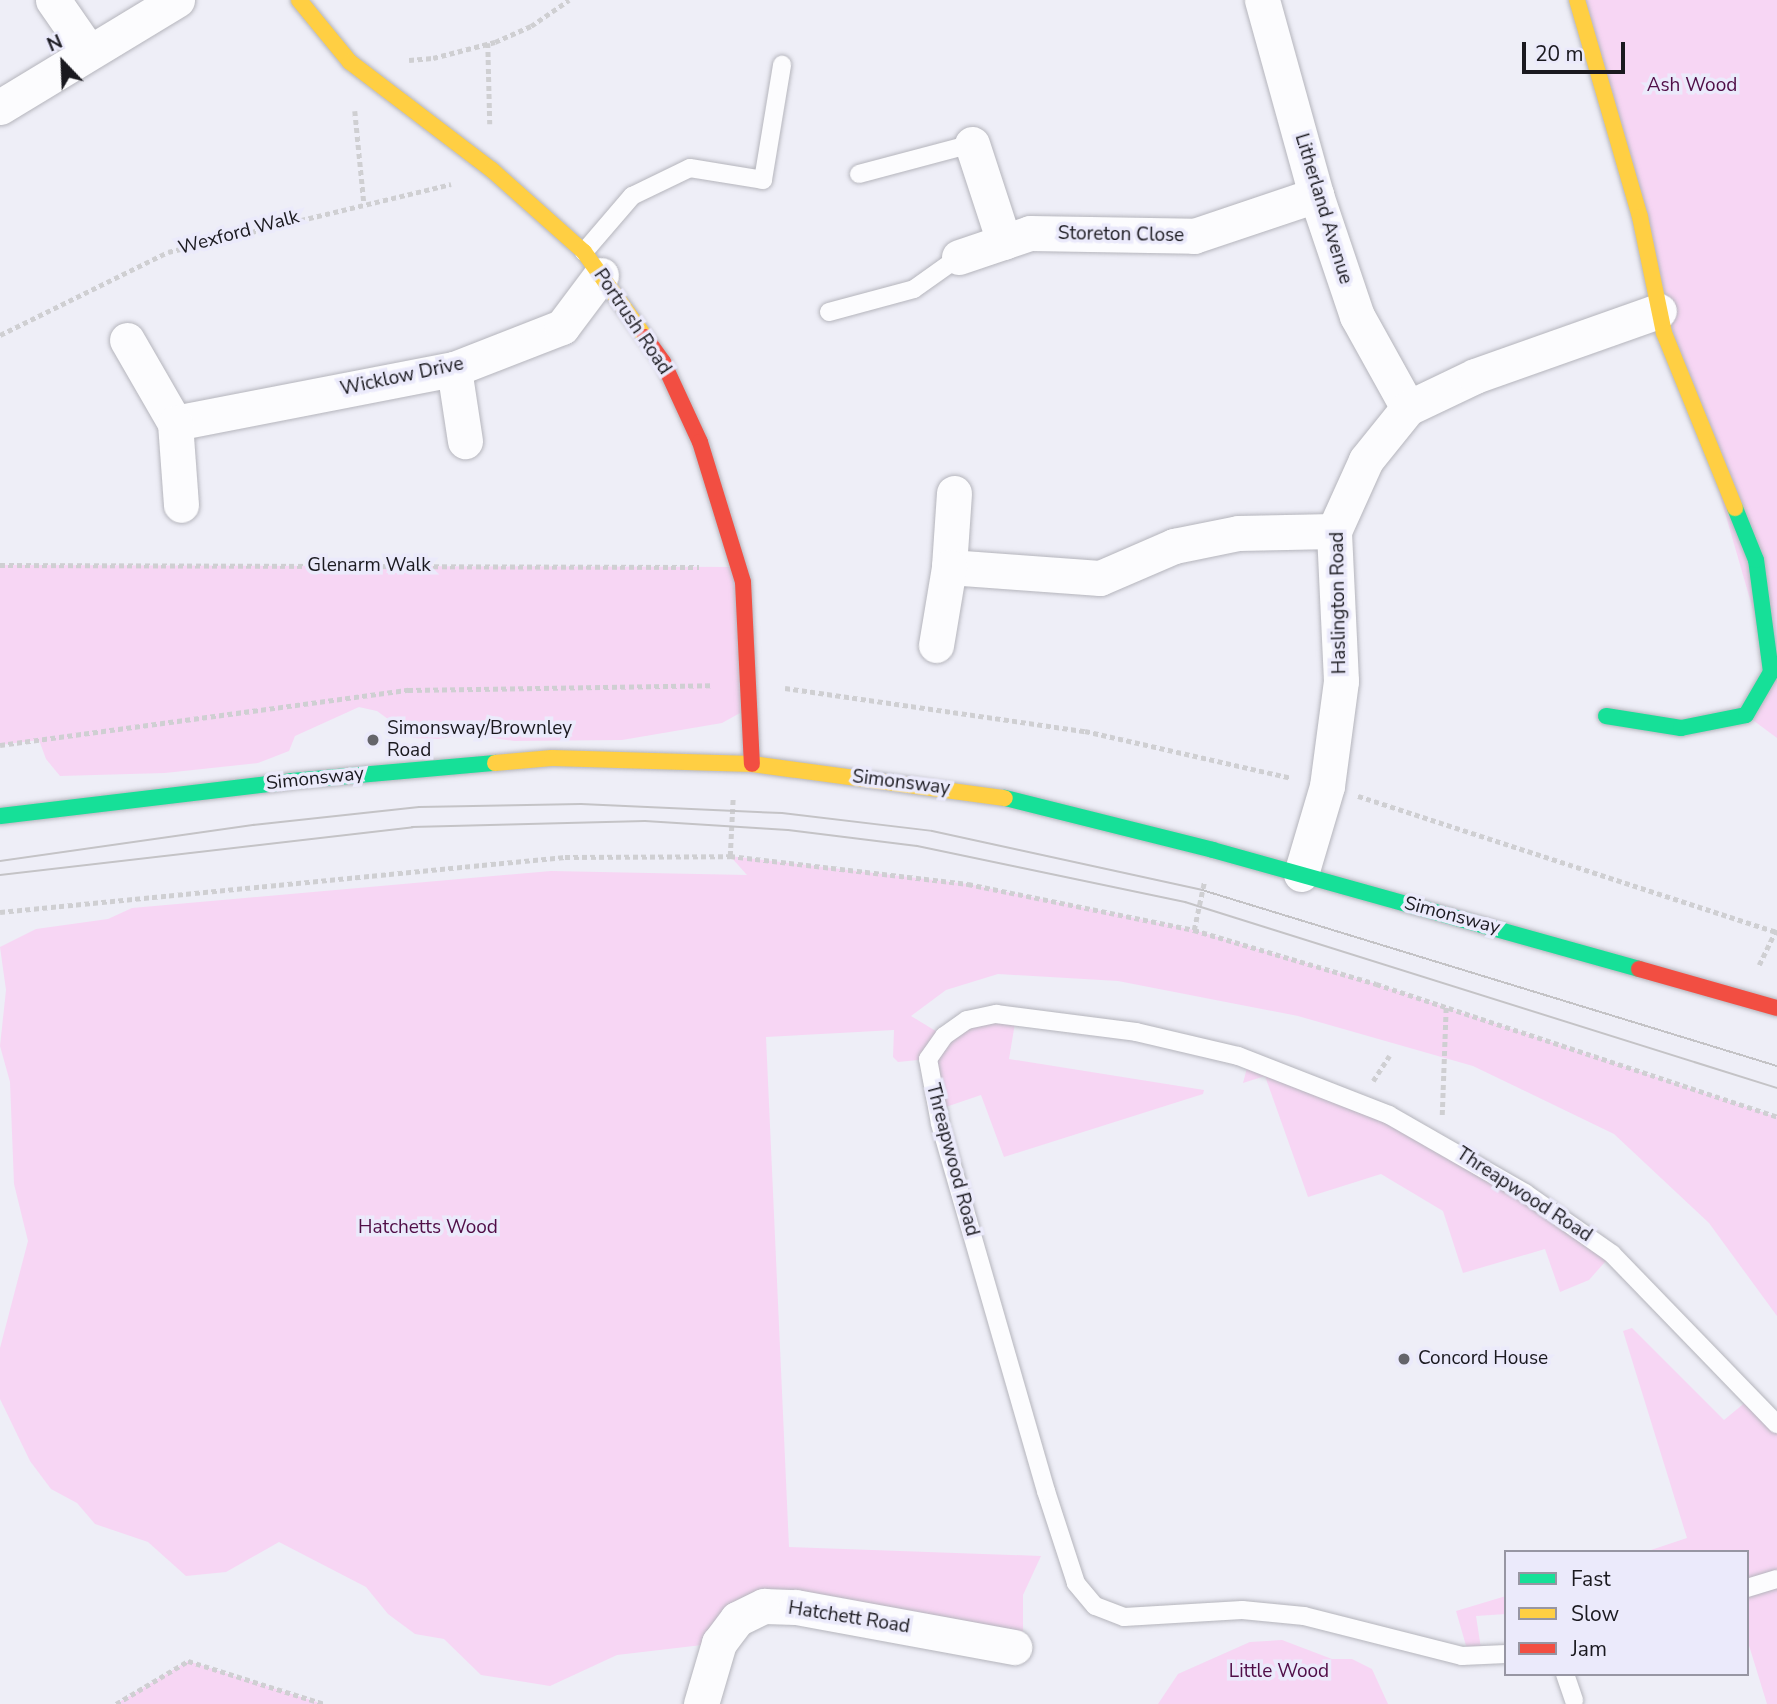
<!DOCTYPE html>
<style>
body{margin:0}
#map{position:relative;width:1777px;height:1704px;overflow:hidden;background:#eeeef7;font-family:"Nunito Sans",sans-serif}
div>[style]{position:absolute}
.green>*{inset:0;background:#f7d6f4}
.path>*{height:4.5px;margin-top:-2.25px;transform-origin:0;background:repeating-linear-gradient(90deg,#cfcfd2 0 5px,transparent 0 8.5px)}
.roads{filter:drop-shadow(0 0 2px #b5b5bc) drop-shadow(0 0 2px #b5b5bc)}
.lane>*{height:18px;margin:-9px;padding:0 9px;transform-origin:9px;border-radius:9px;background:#fcfcfe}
.street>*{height:35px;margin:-17.5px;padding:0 17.5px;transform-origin:17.5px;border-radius:17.5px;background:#fcfcfe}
.fast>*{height:16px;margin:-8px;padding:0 8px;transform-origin:8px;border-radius:8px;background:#16e098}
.slow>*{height:16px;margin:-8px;padding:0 8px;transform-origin:8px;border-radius:8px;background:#ffcf43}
.jam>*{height:16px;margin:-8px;padding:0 8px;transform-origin:8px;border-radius:8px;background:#f24e42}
.tram>*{height:2px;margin:-1px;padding:0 1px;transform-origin:1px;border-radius:1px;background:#c4c3c6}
.dots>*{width:19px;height:19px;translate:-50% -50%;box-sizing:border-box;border:4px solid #ebeafb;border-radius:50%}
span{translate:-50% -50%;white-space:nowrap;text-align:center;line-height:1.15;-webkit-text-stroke:7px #ebeafb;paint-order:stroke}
.park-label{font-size:19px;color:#500e47}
.street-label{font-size:19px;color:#1a191f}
.poi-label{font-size:19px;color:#1a191f}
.left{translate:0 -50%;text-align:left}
.legend{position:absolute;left:1504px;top:1550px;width:245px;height:126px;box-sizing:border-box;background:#ebeafb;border:2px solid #9796a3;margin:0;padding:9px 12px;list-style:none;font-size:21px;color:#1a191f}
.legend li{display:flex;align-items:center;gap:14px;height:35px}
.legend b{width:35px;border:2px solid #9796a3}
.north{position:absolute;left:28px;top:28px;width:70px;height:70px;-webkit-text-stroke:5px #ebeafb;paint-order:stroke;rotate:337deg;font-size:19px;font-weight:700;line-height:28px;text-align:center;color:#1a191f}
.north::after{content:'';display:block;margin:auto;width:24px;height:32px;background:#1a191f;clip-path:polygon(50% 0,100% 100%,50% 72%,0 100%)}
.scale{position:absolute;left:1522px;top:42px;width:103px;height:32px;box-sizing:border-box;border:4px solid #1a191f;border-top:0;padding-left:9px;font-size:21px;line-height:24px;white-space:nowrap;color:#1a191f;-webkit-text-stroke:5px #ebeafb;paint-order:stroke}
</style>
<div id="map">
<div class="green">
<i style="clip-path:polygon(1577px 0,1777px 0,1777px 738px,1746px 715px,1771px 672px)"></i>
<i style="clip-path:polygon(0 565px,739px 567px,749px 708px,722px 723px,622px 740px,514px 741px,467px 734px,438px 739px,414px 738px,377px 711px,359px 707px,295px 736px,289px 751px,258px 763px,165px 773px,60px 776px,46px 759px,39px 740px,0 745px)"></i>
<i style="clip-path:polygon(730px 856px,968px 884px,1194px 930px,1376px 984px,1777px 1117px,1777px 1316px,1709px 1223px,1614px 1134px,1473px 1066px,1298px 1016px,1118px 981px,998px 974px,946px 990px,911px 1016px,944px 1036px,956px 1027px,1016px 1017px,1009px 1059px,1204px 1090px,1203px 1094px,1004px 1157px,981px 1095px,937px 1110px,928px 1059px,898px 1062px,893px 1057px,894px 1030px,766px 1037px,789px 1547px,1041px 1556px,1023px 1595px,1023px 1635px,796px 1607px,719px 1643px,617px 1655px,550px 1686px,481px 1675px,444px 1639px,415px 1634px,388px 1614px,366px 1587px,279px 1542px,226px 1572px,186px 1576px,148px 1542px,95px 1524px,77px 1503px,51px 1489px,30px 1461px,0 1399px,0 1348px,28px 1241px,14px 1184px,10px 1082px,0 1046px,6px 990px,0 947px,36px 929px,108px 919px,132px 908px,551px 871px,747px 875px)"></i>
<i style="clip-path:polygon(1249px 1060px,1333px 1092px,1612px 1254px,1589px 1280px,1560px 1292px,1545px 1249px,1463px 1273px,1443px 1211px,1381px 1174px,1308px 1197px,1265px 1076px,1243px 1083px)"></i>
<i style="clip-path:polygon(1632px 1328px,1724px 1420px,1753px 1396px,1777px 1424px,1777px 1704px,1767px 1704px,1747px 1639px,1747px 1552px,1645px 1552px,1687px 1538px,1623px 1331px)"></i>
<i style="clip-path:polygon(1506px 1596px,1506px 1614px,1476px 1616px,1482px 1655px,1469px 1656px,1456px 1611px)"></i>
<i style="clip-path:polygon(1282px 1640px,1332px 1659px,1352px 1659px,1372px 1669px,1388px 1704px,1158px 1704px,1178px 1674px,1250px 1642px)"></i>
<i style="clip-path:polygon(188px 1661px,320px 1703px,324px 1704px,116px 1704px)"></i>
</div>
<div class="path">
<i style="left:488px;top:43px;width:81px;rotate:88.6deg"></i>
<i style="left:409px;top:60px;width:24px;rotate:-5deg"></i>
<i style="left:433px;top:58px;width:64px;rotate:-14.5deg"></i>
<i style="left:495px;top:42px;width:39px;rotate:-24deg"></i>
<i style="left:531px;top:26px;width:46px;rotate:-34.4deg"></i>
<i style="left:355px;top:111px;width:92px;rotate:84.4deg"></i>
<i style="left:0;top:335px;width:187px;rotate:-26.3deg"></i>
<i style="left:168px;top:252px;width:291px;rotate:-13.5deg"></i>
<i style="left:0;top:565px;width:699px;rotate:0.16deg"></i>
<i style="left:785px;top:688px;width:303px;rotate:8.2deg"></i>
<i style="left:1085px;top:731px;width:212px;rotate:12.8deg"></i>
<i style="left:0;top:745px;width:412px;rotate:-7.7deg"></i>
<i style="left:408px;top:690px;width:305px;rotate:-0.9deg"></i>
<i style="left:1358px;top:796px;width:441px;rotate:18deg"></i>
<i style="left:730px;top:856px;width:59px;rotate:-87.1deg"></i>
<i style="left:0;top:912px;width:568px;rotate:-5.56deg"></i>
<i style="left:565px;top:857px;width:165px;rotate:-0.3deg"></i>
<i style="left:730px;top:856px;width:240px;rotate:6.7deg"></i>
<i style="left:968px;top:884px;width:231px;rotate:11.5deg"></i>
<i style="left:1194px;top:930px;width:190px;rotate:16.5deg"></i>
<i style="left:1376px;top:984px;width:422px;rotate:18.3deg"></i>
<i style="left:1194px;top:930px;width:48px;rotate:-78deg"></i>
<i style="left:1759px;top:965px;width:41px;rotate:-64.1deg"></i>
<i style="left:1373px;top:1081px;width:30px;rotate:-57deg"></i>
<i style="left:1442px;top:1115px;width:108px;rotate:-87.9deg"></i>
<i style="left:116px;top:1704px;width:84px;rotate:-30.8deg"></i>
<i style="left:188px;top:1661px;width:143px;rotate:17.5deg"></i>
</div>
<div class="roads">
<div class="lane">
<i style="left:859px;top:174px;width:117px;rotate:-14.9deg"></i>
<i style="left:584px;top:252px;width:74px;rotate:-49.4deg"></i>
<i style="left:632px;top:196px;width:64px;rotate:-25.8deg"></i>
<i style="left:690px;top:168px;width:74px;rotate:9.3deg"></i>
<i style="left:763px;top:180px;width:117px;rotate:-80.6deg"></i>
<i style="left:829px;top:312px;width:88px;rotate:-15.1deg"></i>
<i style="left:914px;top:289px;width:55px;rotate:-35.4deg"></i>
<i style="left:1747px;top:1588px;width:31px;rotate:-17deg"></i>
<i style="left:1506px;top:1654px;width:44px;rotate:177.4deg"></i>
<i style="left:1462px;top:1656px;width:163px;rotate:-165.8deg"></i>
<i style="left:1304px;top:1616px;width:62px;rotate:-174.5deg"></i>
<i style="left:1242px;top:1610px;width:118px;rotate:176.6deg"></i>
<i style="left:1124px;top:1617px;width:31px;rotate:-159deg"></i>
<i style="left:1095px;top:1606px;width:30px;rotate:-130deg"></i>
<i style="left:1076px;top:1583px;width:97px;rotate:-108.1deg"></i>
<i style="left:1046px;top:1491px;width:383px;rotate:-106.1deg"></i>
<i style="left:940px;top:1123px;width:65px;rotate:-100.6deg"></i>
<i style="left:928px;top:1059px;width:28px;rotate:-55deg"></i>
<i style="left:944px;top:1036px;width:28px;rotate:-35deg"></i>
<i style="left:967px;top:1020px;width:30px;rotate:-12deg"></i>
<i style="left:996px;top:1014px;width:141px;rotate:7.3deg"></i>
<i style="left:1136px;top:1032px;width:105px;rotate:13.2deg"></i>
<i style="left:1238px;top:1056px;width:162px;rotate:21.3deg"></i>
<i style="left:1389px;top:1115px;width:157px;rotate:29.8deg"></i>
<i style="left:1525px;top:1193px;width:106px;rotate:35deg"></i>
<i style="left:1612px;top:1254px;width:237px;rotate:45.9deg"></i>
<i style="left:1565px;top:1674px;width:28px;rotate:71deg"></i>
</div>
<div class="street">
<i style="left:53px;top:0;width:63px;rotate:55.3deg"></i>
<i style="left:1262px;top:0;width:202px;rotate:74.5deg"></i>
<i style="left:1316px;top:195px;width:128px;rotate:71.3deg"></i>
<i style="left:1357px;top:316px;width:105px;rotate:61deg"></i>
<i style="left:0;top:107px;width:207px;rotate:-31.2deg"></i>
<i style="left:972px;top:144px;width:103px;rotate:71.9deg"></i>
<i style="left:959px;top:257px;width:75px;rotate:-18.7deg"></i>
<i style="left:1030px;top:233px;width:164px;rotate:1deg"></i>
<i style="left:1194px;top:236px;width:129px;rotate:-18.6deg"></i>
<i style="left:127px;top:340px;width:96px;rotate:60deg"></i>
<i style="left:175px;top:423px;width:284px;rotate:-11deg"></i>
<i style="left:454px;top:369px;width:116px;rotate:-21.3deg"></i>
<i style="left:562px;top:327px;width:65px;rotate:-53.1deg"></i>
<i style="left:454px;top:369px;width:73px;rotate:81.3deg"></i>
<i style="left:175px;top:423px;width:82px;rotate:85.8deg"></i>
<i style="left:954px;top:493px;width:74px;rotate:93.9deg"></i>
<i style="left:949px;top:567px;width:151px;rotate:4.2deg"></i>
<i style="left:1100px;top:578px;width:81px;rotate:-23.4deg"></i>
<i style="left:1174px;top:546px;width:65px;rotate:-11.5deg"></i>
<i style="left:1238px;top:533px;width:96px;rotate:-1.2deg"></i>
<i style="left:936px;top:645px;width:79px;rotate:-80.5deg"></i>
<i style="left:1301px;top:874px;width:92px;rotate:-73.5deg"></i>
<i style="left:1327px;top:786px;width:106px;rotate:-82.4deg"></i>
<i style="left:1341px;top:681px;width:150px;rotate:-92.7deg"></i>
<i style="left:1334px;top:531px;width:78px;rotate:-65.7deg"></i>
<i style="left:1366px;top:460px;width:67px;rotate:-51.1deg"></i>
<i style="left:1408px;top:408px;width:74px;rotate:-25.5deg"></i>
<i style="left:1475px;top:376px;width:195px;rotate:-19.5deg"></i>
<i style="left:701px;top:1704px;width:64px;rotate:-73.6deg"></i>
<i style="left:719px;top:1643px;width:30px;rotate:-53deg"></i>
<i style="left:737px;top:1619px;width:30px;rotate:-26deg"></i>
<i style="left:764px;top:1606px;width:32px;rotate:2deg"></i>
<i style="left:796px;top:1607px;width:222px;rotate:10.4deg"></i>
</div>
<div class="fast">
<i style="left:1606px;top:716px;width:76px;rotate:9.1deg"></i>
<i style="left:1681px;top:728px;width:66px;rotate:-11.3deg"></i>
<i style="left:1746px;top:715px;width:50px;rotate:-59.8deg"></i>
<i style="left:1771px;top:672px;width:113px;rotate:-97.6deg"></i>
<i style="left:1756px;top:560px;width:56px;rotate:-112deg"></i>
<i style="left:1005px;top:798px;width:214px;rotate:14deg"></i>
<i style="left:1213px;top:850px;width:442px;rotate:15.6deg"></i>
<i style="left:0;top:816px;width:294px;rotate:-6.8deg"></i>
<i style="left:292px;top:781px;width:204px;rotate:-5.1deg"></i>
</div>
<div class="slow">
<i style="left:299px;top:0;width:80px;rotate:50.6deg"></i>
<i style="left:350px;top:62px;width:178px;rotate:37.3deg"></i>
<i style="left:492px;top:170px;width:123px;rotate:41.7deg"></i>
<i style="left:584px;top:252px;width:105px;rotate:54.3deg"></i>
<i style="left:1577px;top:0;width:226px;rotate:73.8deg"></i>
<i style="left:1640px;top:217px;width:118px;rotate:78.3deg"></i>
<i style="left:1664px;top:333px;width:189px;rotate:67.9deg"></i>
<i style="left:495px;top:763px;width:57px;rotate:-5deg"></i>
<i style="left:552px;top:758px;width:200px;rotate:1.7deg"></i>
<i style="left:752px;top:764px;width:255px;rotate:7.7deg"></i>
</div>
<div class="jam">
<i style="left:645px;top:337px;width:31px;rotate:54deg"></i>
<i style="left:663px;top:362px;width:88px;rotate:65.2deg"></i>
<i style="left:700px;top:442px;width:146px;rotate:72.9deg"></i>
<i style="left:743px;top:582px;width:182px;rotate:87.2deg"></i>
<i style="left:1639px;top:969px;width:143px;rotate:15.8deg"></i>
</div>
</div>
<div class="tram">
<i style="left:0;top:861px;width:256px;rotate:-8.1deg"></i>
<i style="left:253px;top:825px;width:167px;rotate:-6.2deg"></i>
<i style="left:419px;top:807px;width:162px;rotate:-1.1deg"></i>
<i style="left:581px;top:804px;width:201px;rotate:2.6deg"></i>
<i style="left:782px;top:813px;width:151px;rotate:6.8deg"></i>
<i style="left:932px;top:831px;width:276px;rotate:12.3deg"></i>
<i style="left:1202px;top:890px;width:601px;rotate:17.02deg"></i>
<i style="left:0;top:875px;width:415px;rotate:-6.6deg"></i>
<i style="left:412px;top:827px;width:233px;rotate:-1.5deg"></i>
<i style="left:645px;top:821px;width:143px;rotate:3.6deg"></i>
<i style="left:788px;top:830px;width:130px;rotate:7.1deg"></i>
<i style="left:917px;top:846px;width:274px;rotate:11.8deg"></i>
<i style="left:1185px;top:902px;width:621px;rotate:17.44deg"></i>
</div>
<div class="dots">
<i style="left:373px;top:740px;background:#64646b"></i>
<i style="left:1404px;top:1359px;background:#64646b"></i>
</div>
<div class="park-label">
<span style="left:1692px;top:86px">Ash Wood</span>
<span style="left:428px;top:1228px">Hatchetts Wood</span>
<span style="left:1279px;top:1672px">Little Wood</span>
</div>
<div class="street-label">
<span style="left:1323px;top:209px;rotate:73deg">Litherland Avenue</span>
<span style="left:239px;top:233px;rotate:-15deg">Wexford Walk</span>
<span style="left:1121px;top:235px;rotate:1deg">Storeton Close</span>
<span style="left:632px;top:322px;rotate:56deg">Portrush Road</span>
<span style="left:402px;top:377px;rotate:-12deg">Wicklow Drive</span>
<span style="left:369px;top:566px">Glenarm Walk</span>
<span style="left:1339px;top:603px;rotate:-91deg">Haslington Road</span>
<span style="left:315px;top:779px;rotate:-6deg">Simonsway</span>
<span style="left:901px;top:783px;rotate:7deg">Simonsway</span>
<span style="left:1452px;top:916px;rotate:15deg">Simonsway</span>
<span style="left:952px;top:1160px;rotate:75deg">Threapwood Road</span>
<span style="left:1524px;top:1195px;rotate:33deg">Threapwood Road</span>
<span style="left:849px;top:1618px;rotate:9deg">Hatchett Road</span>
</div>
<div class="poi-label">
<span class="left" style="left:387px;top:740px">Simonsway/Brownley<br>Road</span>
<span class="left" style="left:1418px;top:1359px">Concord House</span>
</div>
<ul class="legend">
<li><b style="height:9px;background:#16e098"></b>Fast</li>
<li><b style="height:9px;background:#ffcf43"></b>Slow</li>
<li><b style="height:9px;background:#f24e42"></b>Jam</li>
</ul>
<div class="north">N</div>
<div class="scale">20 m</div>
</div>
